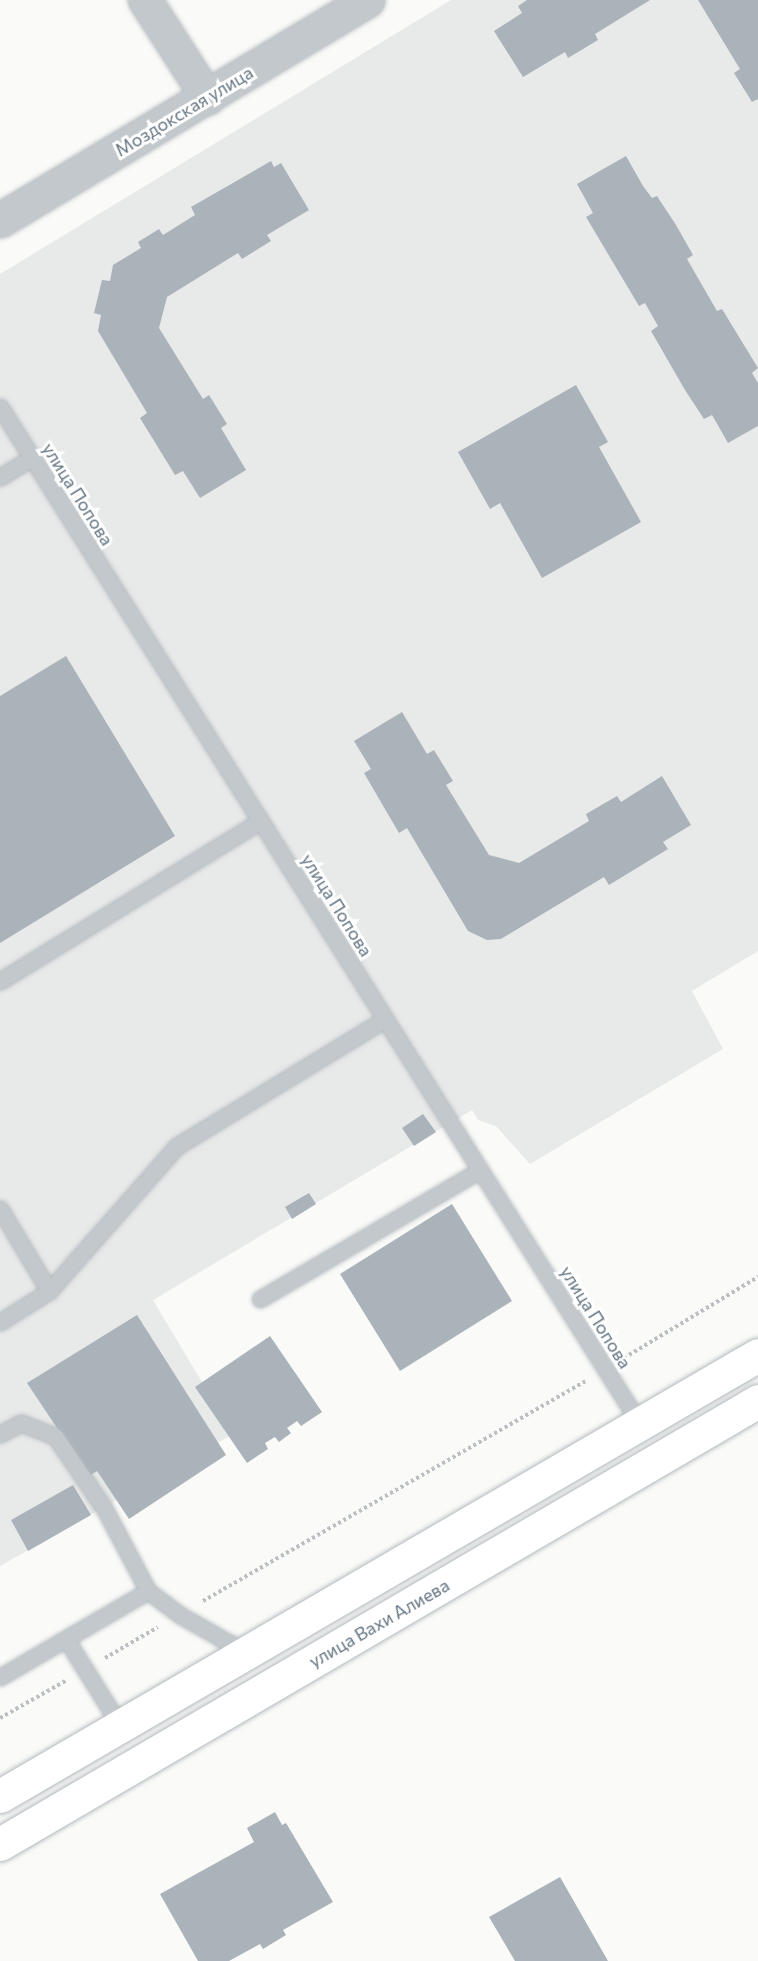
<!DOCTYPE html>
<meta charset="utf-8">
<style>
body{margin:0}
#map{position:relative;width:758px;height:1961px;overflow:hidden;background:#fafaf8;font-family:Commissioner,sans-serif}
div>[style]{position:absolute}
.built>*{inset:0;background:#e8e9e9}
.building>*{inset:0;background:#aab3b9}
.path>*{height:4px;margin-top:-2px;transform-origin:0;background:repeating-linear-gradient(90deg,#bbbfc2 0 3px,transparent 0 6px)}
.roads{filter:drop-shadow(0 0 2px #b3babf) drop-shadow(0 0 2px #b3babf)}
.service>*{height:15px;margin:-7.5px;padding:0 7.5px;transform-origin:7.5px;border-radius:7.5px;background:#c3c8cc}
.minor>*{height:32px;margin:-16px;padding:0 16px;transform-origin:16px;border-radius:16px;background:#c3c8cc}
.tertiary>*{height:33px;margin:-16.5px;padding:0 16.5px;transform-origin:16.5px;border-radius:16.5px;background:#c3c8cc}
.secondary>*{height:33px;margin:-16.5px;padding:0 16.5px;transform-origin:16.5px;border-radius:16.5px;background:#fff}
span{translate:-50% -50%;white-space:nowrap;text-align:center;line-height:1.15;-webkit-text-stroke:6px #fff;paint-order:stroke}
.street-label{font-size:18px;color:#657683}
</style>
<div id="map">
<div class="built">
<i style="clip-path:polygon(451px 0,758px 0,758px 951px,692px 991px,723px 1049px,530px 1164px,496px 1126px,478px 1120px,472px 1110px,153px 1300px,233px 1434px,0 1566px,0 274px)"></i>
</div>
<div class="building">
<i style="clip-path:polygon(527px 0,650px 0,595px 34px,598px 40px,568px 58px,565px 52px,523px 77px,494px 31px,522px 13px,518px 6px)"></i>
<i style="clip-path:polygon(698px 0,758px 0,758px 99px,752px 102px,734px 73px,740px 69px)"></i>
<i style="clip-path:polygon(626px 156px,643px 186px,652px 198px,657px 196px,676px 225px,693px 255px,687px 259px,717px 311px,722px 309px,758px 368px,752px 373px,758px 383px,758px 426px,728px 443px,712px 415px,704px 419px,685px 390px,651px 331px,658px 326px,645px 303px,639px 306px,586px 217px,593px 213px,577px 184px)"></i>
<i style="clip-path:polygon(271px 161px,274px 167px,281px 163px,309px 210px,267px 235px,271px 241px,242px 259px,238px 253px,167px 297px,159px 328px,203px 399px,209px 395px,227px 424px,221px 428px,246px 470px,200px 498px,183px 471px,175px 475px,140px 418px,147px 413px,98px 331px,101px 315px,94px 313px,102px 280px,110px 281px,113px 265px,141px 248px,138px 242px,159px 229px,163px 235px,195px 215px,191px 207px)"></i>
<i style="clip-path:polygon(576px 385px,608px 442px,599px 447px,641px 522px,542px 578px,500px 503px,490px 509px,458px 452px)"></i>
<i style="clip-path:polygon(66px 656px,175px 836px,0 943px,0 696px)"></i>
<i style="clip-path:polygon(402px 712px,427px 754px,434px 750px,453px 781px,446px 785px,489px 855px,519px 863px,589px 821px,586px 814px,617px 796px,621px 802px,662px 776px,691px 825px,663px 842px,668px 849px,609px 885px,604px 877px,501px 939px,487px 940px,468px 931px,407px 828px,399px 833px,364px 773px,371px 769px,354px 741px)"></i>
<i style="clip-path:polygon(423px 1114px,436px 1132px,414px 1146px,402px 1128px)"></i>
<i style="clip-path:polygon(309px 1193px,316px 1204px,292px 1219px,285px 1207px)"></i>
<i style="clip-path:polygon(452px 1204px,512px 1301px,400px 1371px,340px 1274px)"></i>
<i style="clip-path:polygon(137px 1315px,226px 1455px,129px 1519px,97px 1471px,89px 1476px,27px 1383px)"></i>
<i style="clip-path:polygon(270px 1336px,322px 1412px,301px 1426px,297px 1421px,287px 1428px,291px 1433px,279px 1442px,275px 1437px,265px 1443px,268px 1449px,247px 1463px,195px 1387px)"></i>
<i style="clip-path:polygon(73px 1485px,91px 1515px,28px 1551px,11px 1520px)"></i>
<i style="clip-path:polygon(275px 1812px,282px 1825px,286px 1823px,333px 1902px,283px 1930px,286px 1935px,263px 1949px,260px 1944px,229px 1961px,198px 1961px,160px 1894px,254px 1842px,247px 1828px)"></i>
<i style="clip-path:polygon(560px 1877px,608px 1961px,515px 1961px,489px 1917px)"></i>
</div>
<div class="path">
<i style="left:624px;top:1358px;width:157px;rotate:-31.2deg"></i>
<i style="left:203px;top:1601px;width:443px;rotate:-29.9deg"></i>
<i style="left:105px;top:1658px;width:61px;rotate:-30.3deg"></i>
<i style="left:0;top:1718px;width:77px;rotate:-29.6deg"></i>
</div>
<div class="roads">
<div class="service">
<i style="left:0;top:407px;width:1202px;rotate:57.82deg"></i>
<i style="left:0;top:477px;width:37px;rotate:-31deg"></i>
<i style="left:0;top:981px;width:305px;rotate:-31.6deg"></i>
<i style="left:0;top:1209px;width:96px;rotate:59.1deg"></i>
<i style="left:260px;top:1299px;width:255px;rotate:-30.4deg"></i>
<i style="left:0;top:1322px;width:58px;rotate:-32.3deg"></i>
<i style="left:49px;top:1291px;width:193px;rotate:-48.6deg"></i>
<i style="left:177px;top:1146px;width:244px;rotate:-31.4deg"></i>
<i style="left:0;top:1434px;width:24px;rotate:-28deg"></i>
<i style="left:21px;top:1423px;width:36px;rotate:21deg"></i>
<i style="left:55px;top:1436px;width:87px;rotate:55.8deg"></i>
<i style="left:104px;top:1508px;width:94px;rotate:62.1deg"></i>
<i style="left:66px;top:1639px;width:104px;rotate:58deg"></i>
<i style="left:0;top:1677px;width:171px;rotate:-30.2deg"></i>
<i style="left:148px;top:1591px;width:40px;rotate:37deg"></i>
<i style="left:180px;top:1615px;width:77px;rotate:29.6deg"></i>
</div>
<div class="minor">
<i style="left:145px;top:0;width:117px;rotate:57.3deg"></i>
</div>
<div class="tertiary">
<i style="left:0;top:220px;width:428px;rotate:-30.9deg"></i>
</div>
<div class="secondary">
<i style="left:0;top:1796px;width:877px;rotate:-30.19deg"></i>
<i style="left:0;top:1844px;width:878px;rotate:-30.3deg"></i>
</div>
</div>
<div class="street-label">
<span style="left:184px;top:111px;rotate:-31deg">Моздокская улица</span>
<span style="left:78px;top:494px;rotate:58deg">улица Попова</span>
<span style="left:337px;top:905px;rotate:58deg">улица Попова</span>
<span style="left:596px;top:1317px;rotate:58deg">улица Попова</span>
<span style="left:379px;top:1623px;rotate:-30deg">улица Вахи Алиева</span>
</div>
</div>
